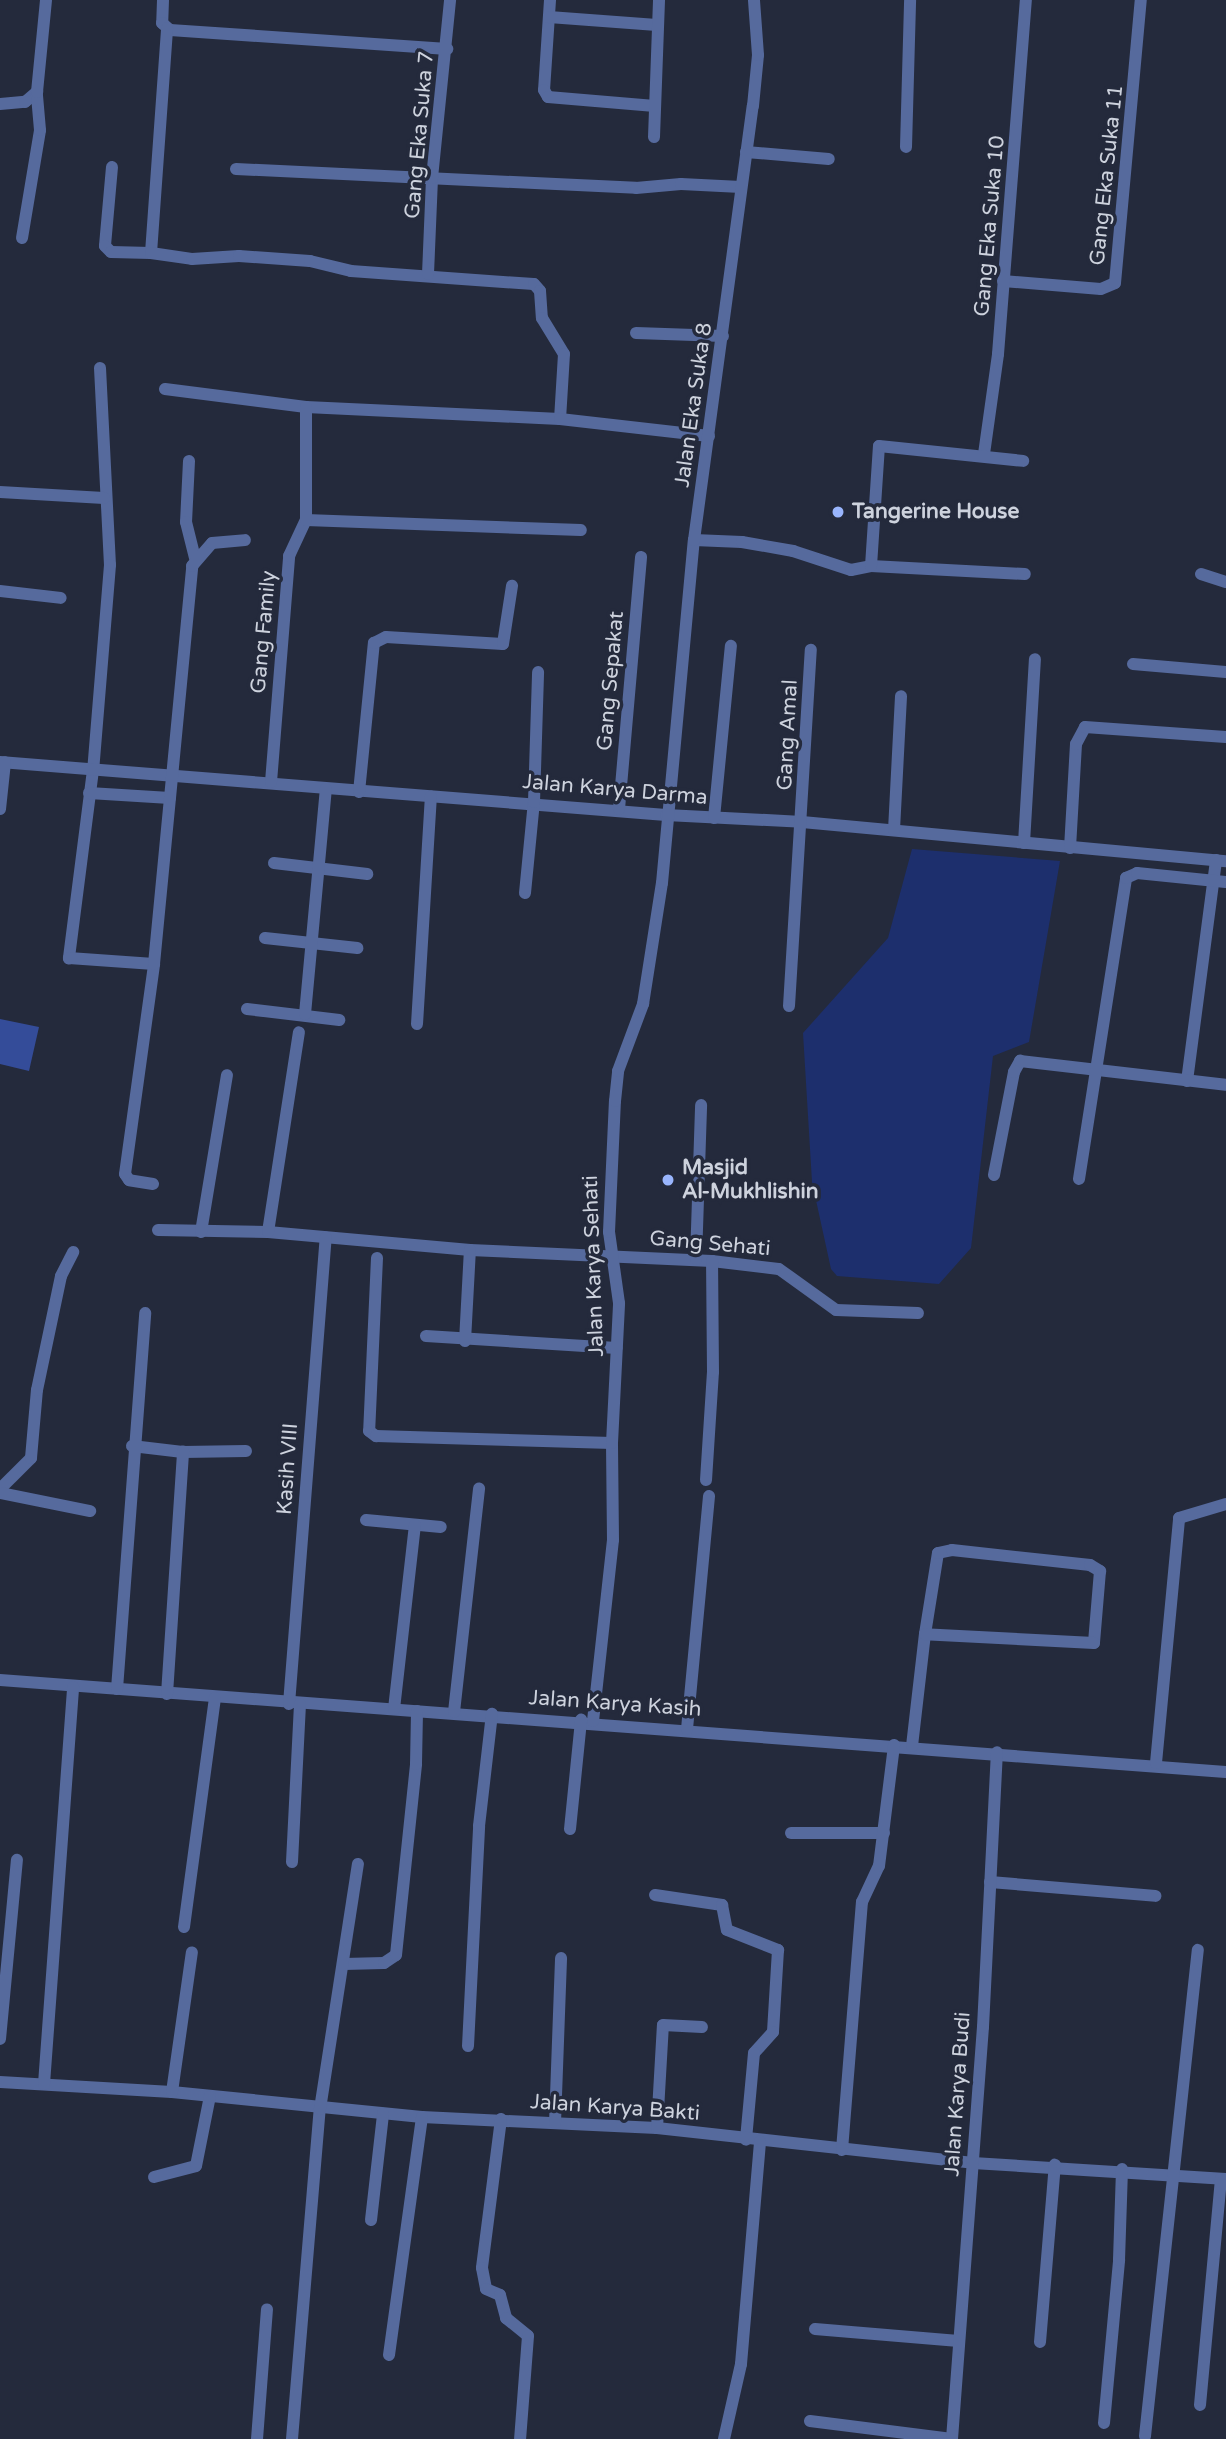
<!DOCTYPE html>
<style>
body{margin:0}
#map{position:relative;width:1226px;height:2439px;overflow:hidden;background:#242a3c;font-family:"Varela Round",sans-serif}
div>[style]{position:absolute}
.green>*{inset:0;background:#1d2f6d}
.water>*{inset:0;background:#344c99}
.street>*{height:12px;margin:-6px;padding:0 6px;transform-origin:6px;border-radius:6px;background:#566a9d}
.dots>*{width:19px;height:19px;translate:-50% -50%;box-sizing:border-box;border:4px solid #242a3c;border-radius:50%}
span{translate:-50% -50%;white-space:nowrap;text-align:center;line-height:1.15;-webkit-text-stroke:7px #242a3c;paint-order:stroke}
.street-label{font-size:21px;color:#cdd2dd}
.poi-label{font-size:21px;color:#cdd2dd;font-weight:700}
.left{translate:0 -50%;text-align:left}
</style>
<div id="map">
<div class="green">
<i style="clip-path:polygon(912px 849px,1060px 861px,1029px 1042px,993px 1056px,971px 1248px,939px 1284px,837px 1276px,831px 1269px,812px 1182px,803px 1033px,888px 938px)"></i>
</div>
<div class="water">
<i style="clip-path:polygon(0 1019px,39px 1027px,29px 1071px,0 1064px)"></i>
</div>
<div class="street">
<i style="left:163px;top:0;width:23px;rotate:92deg"></i>
<i style="left:162px;top:23px;width:11px;rotate:41deg"></i>
<i style="left:170px;top:30px;width:278px;rotate:3.9deg"></i>
<i style="left:550px;top:0;width:90px;rotate:93.8deg"></i>
<i style="left:544px;top:90px;width:8px;rotate:60deg"></i>
<i style="left:548px;top:97px;width:107px;rotate:4.8deg"></i>
<i style="left:549px;top:17px;width:108px;rotate:4.2deg"></i>
<i style="left:0;top:104px;width:25px;rotate:-5deg"></i>
<i style="left:25px;top:102px;width:16px;rotate:-40deg"></i>
<i style="left:654px;top:137px;width:137px;rotate:-87.9deg"></i>
<i style="left:906px;top:147px;width:147px;rotate:-88.4deg"></i>
<i style="left:746px;top:152px;width:83px;rotate:4.8deg"></i>
<i style="left:112px;top:167px;width:79px;rotate:95.1deg"></i>
<i style="left:105px;top:246px;width:8px;rotate:45deg"></i>
<i style="left:111px;top:252px;width:40px;rotate:1.4deg"></i>
<i style="left:151px;top:253px;width:225px;rotate:-85.9deg"></i>
<i style="left:236px;top:169px;width:400px;rotate:2.7deg"></i>
<i style="left:636px;top:188px;width:45px;rotate:-5.1deg"></i>
<i style="left:681px;top:184px;width:60px;rotate:2.9deg"></i>
<i style="left:22px;top:238px;width:109px;rotate:-80.5deg"></i>
<i style="left:40px;top:130px;width:38px;rotate:-95deg"></i>
<i style="left:37px;top:92px;width:92px;rotate:-84.4deg"></i>
<i style="left:151px;top:253px;width:41px;rotate:8.3deg"></i>
<i style="left:192px;top:259px;width:47px;rotate:-3.7deg"></i>
<i style="left:239px;top:256px;width:71px;rotate:4deg"></i>
<i style="left:310px;top:261px;width:42px;rotate:13.7deg"></i>
<i style="left:351px;top:271px;width:183px;rotate:4.1deg"></i>
<i style="left:534px;top:284px;width:9px;rotate:49deg"></i>
<i style="left:540px;top:291px;width:27px;rotate:86deg"></i>
<i style="left:542px;top:318px;width:42px;rotate:58.6deg"></i>
<i style="left:564px;top:354px;width:65px;rotate:93.5deg"></i>
<i style="left:428px;top:274px;width:96px;rotate:-87.6deg"></i>
<i style="left:432px;top:178px;width:179px;rotate:-84.2deg"></i>
<i style="left:1003px;top:281px;width:98px;rotate:4.7deg"></i>
<i style="left:1101px;top:289px;width:15px;rotate:-23deg"></i>
<i style="left:1115px;top:283px;width:284px;rotate:-84.8deg"></i>
<i style="left:636px;top:333px;width:87px;rotate:2deg"></i>
<i style="left:100px;top:368px;width:197px;rotate:87.1deg"></i>
<i style="left:110px;top:565px;width:206px;rotate:94.7deg"></i>
<i style="left:93px;top:770px;width:190px;rotate:97.3deg"></i>
<i style="left:69px;top:958px;width:85px;rotate:4deg"></i>
<i style="left:165px;top:389px;width:142px;rotate:7.3deg"></i>
<i style="left:306px;top:407px;width:254px;rotate:2.7deg"></i>
<i style="left:560px;top:419px;width:150px;rotate:6.5deg"></i>
<i style="left:984px;top:454px;width:101px;rotate:-82deg"></i>
<i style="left:998px;top:354px;width:355px;rotate:-85.5deg"></i>
<i style="left:189px;top:461px;width:61px;rotate:92.8deg"></i>
<i style="left:186px;top:522px;width:37px;rotate:76deg"></i>
<i style="left:0;top:492px;width:104px;rotate:3.3deg"></i>
<i style="left:306px;top:520px;width:275px;rotate:2.1deg"></i>
<i style="left:694px;top:540px;width:48px;rotate:2.4deg"></i>
<i style="left:742px;top:542px;width:52px;rotate:10deg"></i>
<i style="left:793px;top:551px;width:61px;rotate:18.1deg"></i>
<i style="left:851px;top:570px;width:20px;rotate:-11deg"></i>
<i style="left:871px;top:566px;width:154px;rotate:3deg"></i>
<i style="left:871px;top:566px;width:120px;rotate:-86.2deg"></i>
<i style="left:879px;top:446px;width:145px;rotate:5.9deg"></i>
<i style="left:1201px;top:574px;width:26px;rotate:18deg"></i>
<i style="left:0;top:591px;width:61px;rotate:6.5deg"></i>
<i style="left:1133px;top:664px;width:93px;rotate:4.9deg"></i>
<i style="left:0;top:762px;width:668px;rotate:4.55deg"></i>
<i style="left:666px;top:815px;width:136px;rotate:2.9deg"></i>
<i style="left:802px;top:822px;width:426px;rotate:5.3deg"></i>
<i style="left:271px;top:782px;width:227px;rotate:-85.4deg"></i>
<i style="left:289px;top:556px;width:40px;rotate:-65deg"></i>
<i style="left:306px;top:520px;width:113px;rotate:-90deg"></i>
<i style="left:359px;top:792px;width:150px;rotate:-84.3deg"></i>
<i style="left:374px;top:643px;width:13px;rotate:-27deg"></i>
<i style="left:386px;top:637px;width:117px;rotate:3.4deg"></i>
<i style="left:503px;top:644px;width:59px;rotate:-81.2deg"></i>
<i style="left:89px;top:793px;width:81px;rotate:3.5deg"></i>
<i style="left:0;top:809px;width:47px;rotate:-83.9deg"></i>
<i style="left:619px;top:809px;width:253px;rotate:-85deg"></i>
<i style="left:714px;top:818px;width:173px;rotate:-84.4deg"></i>
<i style="left:894px;top:830px;width:134px;rotate:-87deg"></i>
<i style="left:1024px;top:843px;width:184px;rotate:-86.6deg"></i>
<i style="left:1070px;top:848px;width:104px;rotate:-86.7deg"></i>
<i style="left:1076px;top:744px;width:19px;rotate:-62deg"></i>
<i style="left:1085px;top:727px;width:141px;rotate:4.1deg"></i>
<i style="left:274px;top:863px;width:94px;rotate:6.7deg"></i>
<i style="left:525px;top:893px;width:91px;rotate:-84.4deg"></i>
<i style="left:534px;top:802px;width:130px;rotate:-88.2deg"></i>
<i style="left:265px;top:938px;width:93px;rotate:6.2deg"></i>
<i style="left:789px;top:1006px;width:357px;rotate:-86.5deg"></i>
<i style="left:247px;top:1009px;width:93px;rotate:6.8deg"></i>
<i style="left:305px;top:1014px;width:226px;rotate:-84.7deg"></i>
<i style="left:417px;top:1024px;width:228px;rotate:-86.5deg"></i>
<i style="left:1187px;top:1081px;width:223px;rotate:-82.5deg"></i>
<i style="left:994px;top:1175px;width:105px;rotate:-79deg"></i>
<i style="left:1014px;top:1072px;width:13px;rotate:-61deg"></i>
<i style="left:1020px;top:1061px;width:207px;rotate:6.6deg"></i>
<i style="left:1079px;top:1179px;width:305px;rotate:-81.1deg"></i>
<i style="left:1126px;top:878px;width:12px;rotate:-24deg"></i>
<i style="left:1137px;top:873px;width:89px;rotate:5.8deg"></i>
<i style="left:153px;top:1184px;width:24px;rotate:-171deg"></i>
<i style="left:129px;top:1180px;width:7px;rotate:-124deg"></i>
<i style="left:125px;top:1174px;width:212px;rotate:-82.1deg"></i>
<i style="left:154px;top:964px;width:400px;rotate:-84.5deg"></i>
<i style="left:192px;top:566px;width:30px;rotate:-49deg"></i>
<i style="left:212px;top:543px;width:33px;rotate:-5deg"></i>
<i style="left:158px;top:1230px;width:110px;rotate:1deg"></i>
<i style="left:268px;top:1232px;width:203px;rotate:5.1deg"></i>
<i style="left:470px;top:1250px;width:242px;rotate:2.6deg"></i>
<i style="left:712px;top:1261px;width:67px;rotate:6.8deg"></i>
<i style="left:779px;top:1269px;width:70px;rotate:35.7deg"></i>
<i style="left:836px;top:1310px;width:82px;rotate:2.1deg"></i>
<i style="left:201px;top:1232px;width:159px;rotate:-80.6deg"></i>
<i style="left:268px;top:1232px;width:202px;rotate:-81.2deg"></i>
<i style="left:377px;top:1258px;width:173px;rotate:92.6deg"></i>
<i style="left:369px;top:1431px;width:9px;rotate:36deg"></i>
<i style="left:376px;top:1436px;width:236px;rotate:1.7deg"></i>
<i style="left:696px;top:1259px;width:154px;rotate:-88.1deg"></i>
<i style="left:426px;top:1336px;width:191px;rotate:3.6deg"></i>
<i style="left:465px;top:1341px;width:91px;rotate:-86.9deg"></i>
<i style="left:132px;top:1446px;width:51px;rotate:6.7deg"></i>
<i style="left:183px;top:1452px;width:63px;rotate:-0.9deg"></i>
<i style="left:706px;top:1480px;width:108px;rotate:-86.3deg"></i>
<i style="left:713px;top:1372px;width:111px;rotate:-90.5deg"></i>
<i style="left:0;top:1489px;width:44px;rotate:-45deg"></i>
<i style="left:31px;top:1458px;width:68px;rotate:-85deg"></i>
<i style="left:37px;top:1390px;width:116px;rotate:-78.1deg"></i>
<i style="left:61px;top:1276px;width:27px;rotate:-63deg"></i>
<i style="left:0;top:1493px;width:92px;rotate:11.3deg"></i>
<i style="left:366px;top:1520px;width:75px;rotate:5.3deg"></i>
<i style="left:0;top:1680px;width:1229px;rotate:4.29deg"></i>
<i style="left:117px;top:1689px;width:377px;rotate:-85.7deg"></i>
<i style="left:167px;top:1694px;width:243px;rotate:-86.2deg"></i>
<i style="left:289px;top:1704px;width:468px;rotate:-85.5deg"></i>
<i style="left:394px;top:1709px;width:185px;rotate:-83.5deg"></i>
<i style="left:454px;top:1712px;width:225px;rotate:-83.6deg"></i>
<i style="left:593px;top:1721px;width:182px;rotate:-83.7deg"></i>
<i style="left:613px;top:1540px;width:97px;rotate:-90.6deg"></i>
<i style="left:612px;top:1443px;width:140px;rotate:-87.1deg"></i>
<i style="left:619px;top:1303px;width:72px;rotate:-98deg"></i>
<i style="left:609px;top:1232px;width:131px;rotate:-87.4deg"></i>
<i style="left:615px;top:1101px;width:30px;rotate:-84deg"></i>
<i style="left:618px;top:1071px;width:72px;rotate:-69.5deg"></i>
<i style="left:643px;top:1004px;width:122px;rotate:-81.1deg"></i>
<i style="left:662px;top:883px;width:344px;rotate:-84.7deg"></i>
<i style="left:694px;top:540px;width:438px;rotate:-82.3deg"></i>
<i style="left:753px;top:106px;width:51px;rotate:-84.4deg"></i>
<i style="left:758px;top:55px;width:55px;rotate:-94.2deg"></i>
<i style="left:687px;top:1729px;width:234px;rotate:-84.6deg"></i>
<i style="left:912px;top:1746px;width:113px;rotate:-83.4deg"></i>
<i style="left:925px;top:1634px;width:82px;rotate:-80.9deg"></i>
<i style="left:938px;top:1553px;width:14px;rotate:-12deg"></i>
<i style="left:952px;top:1550px;width:139px;rotate:6.2deg"></i>
<i style="left:1090px;top:1565px;width:12px;rotate:31deg"></i>
<i style="left:1100px;top:1571px;width:72px;rotate:94.8deg"></i>
<i style="left:1094px;top:1643px;width:169px;rotate:-177deg"></i>
<i style="left:1156px;top:1763px;width:246px;rotate:-84.6deg"></i>
<i style="left:1179px;top:1518px;width:49px;rotate:-16.6deg"></i>
<i style="left:570px;top:1829px;width:110px;rotate:-84.2deg"></i>
<i style="left:791px;top:1833px;width:93px"></i>
<i style="left:292px;top:1862px;width:158px;rotate:-87.1deg"></i>
<i style="left:990px;top:1882px;width:166px;rotate:4.8deg"></i>
<i style="left:655px;top:1895px;width:68px;rotate:8.5deg"></i>
<i style="left:722px;top:1905px;width:25px;rotate:79deg"></i>
<i style="left:727px;top:1930px;width:55px;rotate:21.4deg"></i>
<i style="left:778px;top:1950px;width:82px;rotate:93.5deg"></i>
<i style="left:773px;top:2032px;width:28px;rotate:132deg"></i>
<i style="left:754px;top:2053px;width:87px;rotate:95.3deg"></i>
<i style="left:184px;top:1927px;width:231px;rotate:-82.3deg"></i>
<i style="left:344px;top:1964px;width:40px;rotate:-1.4deg"></i>
<i style="left:384px;top:1963px;width:14px;rotate:-34deg"></i>
<i style="left:396px;top:1955px;width:192px;rotate:-84deg"></i>
<i style="left:416px;top:1764px;width:53px;rotate:-88.9deg"></i>
<i style="left:0;top:2039px;width:180px;rotate:-84.6deg"></i>
<i style="left:468px;top:2046px;width:220px;rotate:-87.1deg"></i>
<i style="left:479px;top:1826px;width:113px;rotate:-83.4deg"></i>
<i style="left:0;top:2082px;width:172px;rotate:3.3deg"></i>
<i style="left:172px;top:2092px;width:251px;rotate:5.7deg"></i>
<i style="left:422px;top:2117px;width:235px;rotate:2.7deg"></i>
<i style="left:657px;top:2128px;width:318px;rotate:6.3deg"></i>
<i style="left:973px;top:2163px;width:254px;rotate:3.6deg"></i>
<i style="left:44px;top:2084px;width:398px;rotate:-85.8deg"></i>
<i style="left:172px;top:2092px;width:141px;rotate:-81.9deg"></i>
<i style="left:501px;top:2119px;width:150px;rotate:97.3deg"></i>
<i style="left:482px;top:2268px;width:21px;rotate:79deg"></i>
<i style="left:486px;top:2289px;width:15px;rotate:23deg"></i>
<i style="left:500px;top:2295px;width:24px;rotate:75deg"></i>
<i style="left:506px;top:2318px;width:28px;rotate:39deg"></i>
<i style="left:528px;top:2336px;width:103px;rotate:94.4deg"></i>
<i style="left:555px;top:2123px;width:165px;rotate:-87.9deg"></i>
<i style="left:657px;top:2128px;width:103px;rotate:-86.7deg"></i>
<i style="left:663px;top:2025px;width:39px;rotate:3deg"></i>
<i style="left:842px;top:2150px;width:249px;rotate:-85.4deg"></i>
<i style="left:862px;top:1902px;width:40px;rotate:-65deg"></i>
<i style="left:879px;top:1866px;width:122px;rotate:-82.9deg"></i>
<i style="left:154px;top:2177px;width:43px;rotate:-14.7deg"></i>
<i style="left:196px;top:2166px;width:71px;rotate:-78.7deg"></i>
<i style="left:371px;top:2220px;width:107px;rotate:-83.5deg"></i>
<i style="left:815px;top:2329px;width:144px;rotate:4.8deg"></i>
<i style="left:1040px;top:2342px;width:178px;rotate:-85.2deg"></i>
<i style="left:389px;top:2355px;width:240px;rotate:-82.1deg"></i>
<i style="left:1200px;top:2405px;width:227px;rotate:-84.7deg"></i>
<i style="left:810px;top:2421px;width:143px;rotate:7.2deg"></i>
<i style="left:952px;top:2439px;width:413px;rotate:-85.7deg"></i>
<i style="left:983px;top:2027px;width:275px;rotate:-87.1deg"></i>
<i style="left:1104px;top:2423px;width:164px;rotate:-84.7deg"></i>
<i style="left:1119px;top:2260px;width:91px;rotate:-88.1deg"></i>
<i style="left:1145px;top:2436px;width:489px;rotate:-83.8deg"></i>
<i style="left:257px;top:2439px;width:130px;rotate:-85.6deg"></i>
<i style="left:292px;top:2439px;width:331px;rotate:-85.2deg"></i>
<i style="left:320px;top:2109px;width:248px;rotate:-81.2deg"></i>
<i style="left:724px;top:2439px;width:77px;rotate:-77.2deg"></i>
<i style="left:741px;top:2364px;width:223px;rotate:-85.1deg"></i>
</div>
<div class="dots">
<i style="left:838px;top:512px;background:#99b5fd"></i>
<i style="left:668px;top:1180px;background:#99b5fd"></i>
</div>
<div class="street-label">
<span style="left:420px;top:135px;rotate:-85deg">Gang Eka Suka 7</span>
<span style="left:1107px;top:175px;rotate:-84deg">Gang Eka Suka 11</span>
<span style="left:990px;top:226px;rotate:-85deg">Gang Eka Suka 10</span>
<span style="left:694px;top:405px;rotate:-82deg">Jalan Eka Suka 8</span>
<span style="left:264px;top:632px;rotate:-85deg">Gang Family</span>
<span style="left:611px;top:681px;rotate:-85deg">Gang Sepakat</span>
<span style="left:788px;top:735px;rotate:-87deg">Gang Amal</span>
<span style="left:615px;top:790px;rotate:5deg">Jalan Karya Darma</span>
<span style="left:710px;top:1244px;rotate:5deg">Gang Sehati</span>
<span style="left:594px;top:1266px;rotate:-92deg">Jalan Karya Sehati</span>
<span style="left:288px;top:1469px;rotate:-86deg">Kasih VIII</span>
<span style="left:615px;top:1704px;rotate:4deg">Jalan Karya Kasih</span>
<span style="left:958px;top:2094px;rotate:-86deg">Jalan Karya Budi</span>
<span style="left:615px;top:2108px;rotate:4deg">Jalan Karya Bakti</span>
</div>
<div class="poi-label">
<span class="left" style="left:852px;top:512px">Tangerine House</span>
<span class="left" style="left:682px;top:1180px">Masjid<br>Al-Mukhlishin</span>
</div>
</div>
